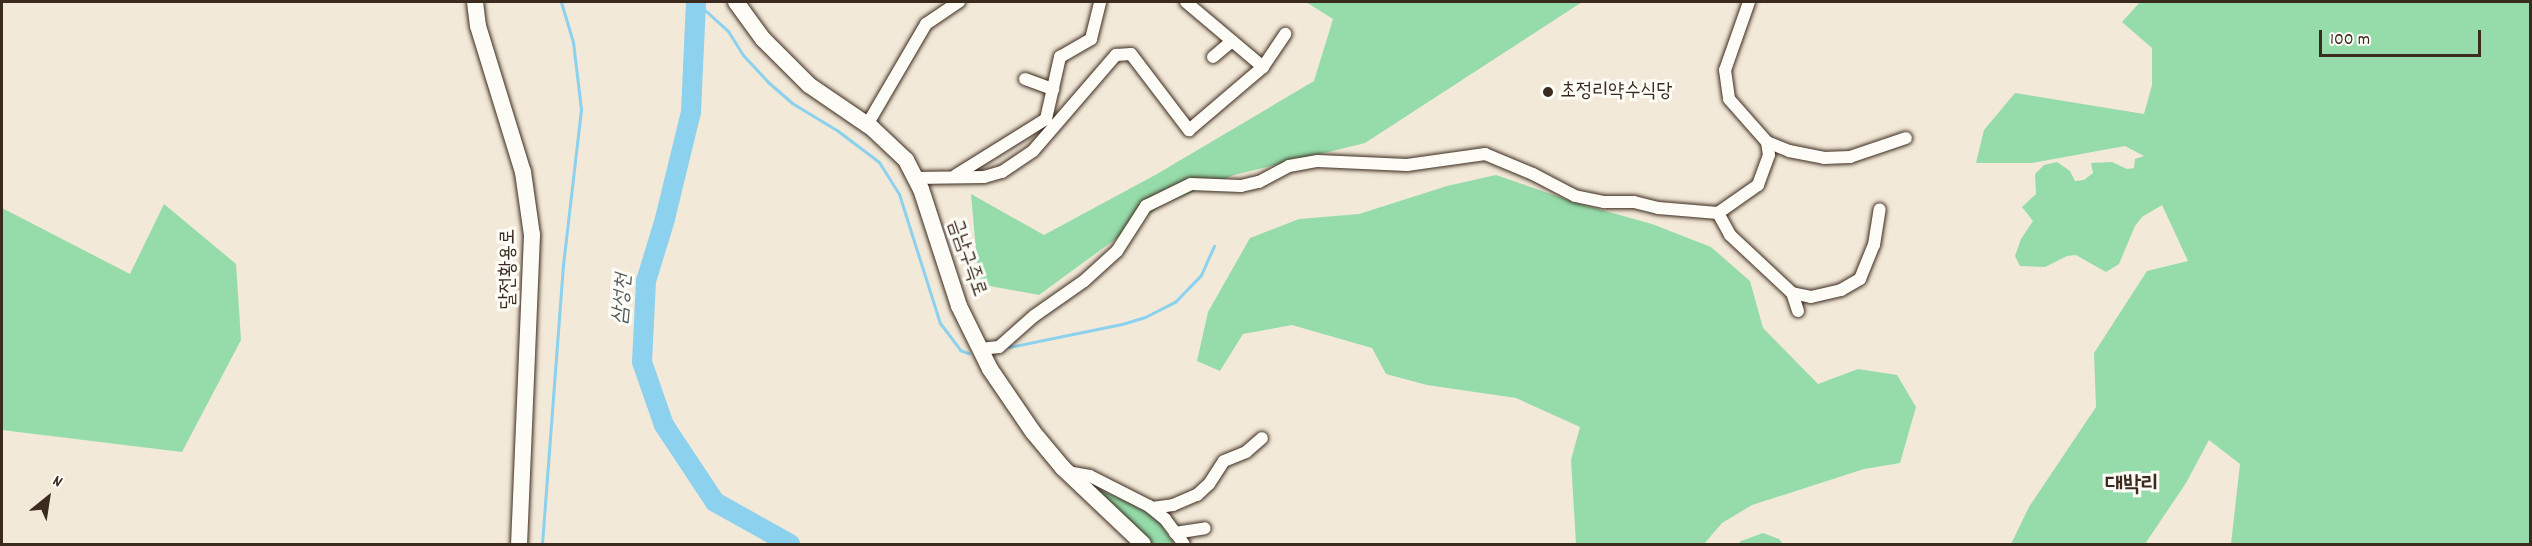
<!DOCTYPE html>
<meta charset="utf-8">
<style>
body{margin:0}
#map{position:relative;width:2532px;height:546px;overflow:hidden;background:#f3e9d8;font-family:Dekko,"Poor Story",sans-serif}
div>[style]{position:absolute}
.green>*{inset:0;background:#95dcaa}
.stream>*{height:3px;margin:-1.5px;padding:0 1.5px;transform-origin:1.5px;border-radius:1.5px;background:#8cd1ed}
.river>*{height:20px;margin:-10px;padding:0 10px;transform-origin:10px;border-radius:10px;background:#8cd1ed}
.roads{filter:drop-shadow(0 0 2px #3b2a1e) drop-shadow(0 0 2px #3b2a1e)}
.minor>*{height:12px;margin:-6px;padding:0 6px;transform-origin:6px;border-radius:6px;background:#fdfcf7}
.secondary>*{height:16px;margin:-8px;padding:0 8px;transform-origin:8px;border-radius:8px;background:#fdfcf7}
.dots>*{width:16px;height:16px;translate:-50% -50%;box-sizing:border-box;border:3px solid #fdfcf7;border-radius:50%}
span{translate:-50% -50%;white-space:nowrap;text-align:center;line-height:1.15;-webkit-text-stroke:6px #fdfcf7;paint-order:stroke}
.poi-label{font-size:20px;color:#3b2a1e}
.left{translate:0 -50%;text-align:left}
.street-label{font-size:20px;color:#3b2a1e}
.water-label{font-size:21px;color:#535c5c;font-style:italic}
.quarter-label{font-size:22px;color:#3b2a1e;font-weight:700}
.frame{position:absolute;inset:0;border:3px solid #3b2a1e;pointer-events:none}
.north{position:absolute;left:18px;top:468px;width:60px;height:60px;-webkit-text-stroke:4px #fdfcf7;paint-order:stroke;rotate:30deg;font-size:16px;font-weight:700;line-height:24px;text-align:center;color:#3b2a1e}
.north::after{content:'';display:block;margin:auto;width:21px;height:27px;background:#3b2a1e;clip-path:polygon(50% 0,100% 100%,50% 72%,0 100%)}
.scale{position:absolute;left:2319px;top:30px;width:162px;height:27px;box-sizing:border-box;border:3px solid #3b2a1e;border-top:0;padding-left:8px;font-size:18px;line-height:21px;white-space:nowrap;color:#3b2a1e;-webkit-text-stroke:4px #fdfcf7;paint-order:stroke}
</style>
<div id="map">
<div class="green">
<i style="clip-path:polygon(1306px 2px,1582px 2px,1365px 143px,1234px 175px,1162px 205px,1039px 295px,979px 284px,971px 194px,1044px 235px,1157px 174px,1314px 81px,1333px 19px)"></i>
<i style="clip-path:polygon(2140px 2px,2530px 2px,2530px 544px,2231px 544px,2240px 464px,2209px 440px,2186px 483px,2145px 544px,2011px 544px,2029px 507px,2096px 407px,2094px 353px,2147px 271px,2188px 261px,2162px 205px,2142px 217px,2135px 226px,2119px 264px,2106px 272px,2076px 255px,2067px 256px,2045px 267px,2020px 266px,2015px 256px,2021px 239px,2033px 221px,2022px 207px,2036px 194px,2035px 174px,2044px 165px,2057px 162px,2070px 171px,2075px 181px,2084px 180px,2093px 173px,2091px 163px,2112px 162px,2127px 169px,2134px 168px,2135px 159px,2144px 156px,2125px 146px,2032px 163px,1976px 163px,1984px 130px,2015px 93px,2144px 114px,2152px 85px,2152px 48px,2122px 22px)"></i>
<i style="clip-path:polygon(1496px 175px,1580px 204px,1652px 224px,1711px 247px,1750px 281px,1763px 328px,1818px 384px,1858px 369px,1897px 375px,1916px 407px,1900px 463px,1864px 469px,1752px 505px,1722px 523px,1704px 544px,1576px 544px,1571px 460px,1580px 427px,1516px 398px,1427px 385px,1386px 374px,1372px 348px,1292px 325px,1243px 334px,1220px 371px,1197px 361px,1208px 312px,1250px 238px,1299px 219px,1359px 214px,1447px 186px)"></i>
<i style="clip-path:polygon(164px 204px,236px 264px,241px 340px,182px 452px,2px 430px,2px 208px,130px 274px)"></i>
<i style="clip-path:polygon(1092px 487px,1146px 509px,1157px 519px,1174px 544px,1151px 544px)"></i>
<i style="clip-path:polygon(1763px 533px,1779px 539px,1783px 544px,1738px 544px,1741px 541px)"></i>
</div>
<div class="stream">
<i style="left:697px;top:3px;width:42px;rotate:42.1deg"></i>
<i style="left:728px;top:31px;width:28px;rotate:58deg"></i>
<i style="left:743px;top:55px;width:37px;rotate:47deg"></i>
<i style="left:768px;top:82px;width:32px;rotate:41deg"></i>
<i style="left:792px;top:103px;width:54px;rotate:31.3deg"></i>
<i style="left:838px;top:131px;width:51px;rotate:37.1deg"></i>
<i style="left:879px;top:162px;width:38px;rotate:58deg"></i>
<i style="left:899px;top:194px;width:135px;rotate:72.4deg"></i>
<i style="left:940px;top:323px;width:34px;rotate:53deg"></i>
<i style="left:960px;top:350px;width:9px;rotate:21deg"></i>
<i style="left:1009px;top:347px;width:115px;rotate:-11.5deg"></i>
<i style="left:1122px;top:324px;width:24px;rotate:-17deg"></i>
<i style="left:1145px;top:317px;width:34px;rotate:-27deg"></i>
<i style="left:1175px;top:302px;width:37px;rotate:-46deg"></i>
<i style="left:1201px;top:275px;width:32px;rotate:-66deg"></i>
<i style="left:542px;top:544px;width:280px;rotate:-85.7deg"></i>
<i style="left:563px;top:265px;width:157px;rotate:-83.4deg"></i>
<i style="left:581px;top:109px;width:67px;rotate:-96.8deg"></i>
<i style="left:573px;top:42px;width:42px;rotate:-106.7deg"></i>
</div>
<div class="river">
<i style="left:696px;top:2px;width:110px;rotate:92.6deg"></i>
<i style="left:691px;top:112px;width:110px;rotate:103.7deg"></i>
<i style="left:665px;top:219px;width:65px;rotate:107deg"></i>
<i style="left:646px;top:281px;width:81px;rotate:92.8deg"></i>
<i style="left:642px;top:362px;width:67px;rotate:70.8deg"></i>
<i style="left:664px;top:425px;width:92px;rotate:56.5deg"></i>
<i style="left:715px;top:502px;width:86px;rotate:29.2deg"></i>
</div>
<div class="roads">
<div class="minor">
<i style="left:1186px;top:2px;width:101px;rotate:40.2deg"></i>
<i style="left:1749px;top:2px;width:72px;rotate:109.4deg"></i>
<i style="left:1725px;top:70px;width:29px;rotate:82deg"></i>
<i style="left:1729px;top:99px;width:57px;rotate:48.5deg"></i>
<i style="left:1213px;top:57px;width:25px;rotate:-40deg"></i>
<i style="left:1025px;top:79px;width:30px;rotate:20deg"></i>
<i style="left:867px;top:125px;width:117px;rotate:-59.7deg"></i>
<i style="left:926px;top:24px;width:40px;rotate:-34deg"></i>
<i style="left:956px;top:175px;width:106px;rotate:-31.9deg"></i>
<i style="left:1046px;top:119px;width:64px;rotate:-77.3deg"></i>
<i style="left:1060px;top:57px;width:36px;rotate:-30deg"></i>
<i style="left:1091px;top:39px;width:38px;rotate:-76deg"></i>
<i style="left:915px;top:178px;width:69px;rotate:-0.8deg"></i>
<i style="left:984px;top:177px;width:19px;rotate:-16deg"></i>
<i style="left:1002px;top:172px;width:37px;rotate:-34deg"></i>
<i style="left:1033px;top:151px;width:127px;rotate:-49.2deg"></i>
<i style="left:1116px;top:55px;width:15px;rotate:-4deg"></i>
<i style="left:1131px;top:54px;width:96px;rotate:52.7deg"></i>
<i style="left:1189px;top:130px;width:97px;rotate:-40.4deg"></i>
<i style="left:1263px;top:67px;width:40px;rotate:-56deg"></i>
<i style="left:1718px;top:213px;width:49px;rotate:-35deg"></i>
<i style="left:1758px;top:185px;width:32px;rotate:-70deg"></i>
<i style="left:1769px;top:155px;width:13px;rotate:-99deg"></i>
<i style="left:1767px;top:142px;width:24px;rotate:22deg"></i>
<i style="left:1789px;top:151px;width:36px;rotate:11deg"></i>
<i style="left:1824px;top:158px;width:26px;rotate:-2deg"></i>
<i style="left:1850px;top:157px;width:59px;rotate:-18.7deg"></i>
<i style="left:1798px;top:311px;width:19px;rotate:-108deg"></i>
<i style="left:1792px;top:293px;width:19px;rotate:12deg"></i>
<i style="left:1811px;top:297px;width:31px;rotate:-13deg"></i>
<i style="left:1841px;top:290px;width:22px;rotate:-30deg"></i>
<i style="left:1860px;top:279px;width:37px;rotate:-68deg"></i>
<i style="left:1874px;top:245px;width:36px;rotate:-81deg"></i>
<i style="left:980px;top:349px;width:19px;rotate:-6deg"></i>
<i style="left:999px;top:347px;width:47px;rotate:-41.5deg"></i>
<i style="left:1034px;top:316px;width:61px;rotate:-35deg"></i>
<i style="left:1084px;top:281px;width:45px;rotate:-42.3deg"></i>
<i style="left:1117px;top:251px;width:54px;rotate:-57.2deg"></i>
<i style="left:1146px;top:206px;width:50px;rotate:-26.1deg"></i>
<i style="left:1191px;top:184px;width:50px;rotate:2.3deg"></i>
<i style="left:1241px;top:186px;width:18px;rotate:-13deg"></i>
<i style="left:1259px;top:182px;width:34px;rotate:-28deg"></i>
<i style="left:1289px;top:166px;width:29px;rotate:-10deg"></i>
<i style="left:1318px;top:161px;width:89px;rotate:2.6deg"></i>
<i style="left:1407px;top:165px;width:79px;rotate:-8deg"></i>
<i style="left:1485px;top:154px;width:52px;rotate:22.6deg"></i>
<i style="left:1533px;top:174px;width:47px;rotate:27.6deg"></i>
<i style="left:1575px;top:196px;width:30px;rotate:12deg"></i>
<i style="left:1604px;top:202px;width:30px"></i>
<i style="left:1634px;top:202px;width:25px;rotate:14deg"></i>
<i style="left:1658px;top:208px;width:60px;rotate:4.8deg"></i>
<i style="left:1718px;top:213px;width:25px;rotate:61deg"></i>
<i style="left:1730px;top:235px;width:85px;rotate:43.1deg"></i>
<i style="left:1067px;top:472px;width:23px;rotate:10deg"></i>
<i style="left:1090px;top:476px;width:66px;rotate:27deg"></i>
<i style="left:1149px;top:506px;width:21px;rotate:39deg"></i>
<i style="left:1165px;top:519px;width:31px;rotate:53deg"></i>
<i style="left:1152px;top:508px;width:21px;rotate:-8deg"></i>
<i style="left:1173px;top:505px;width:26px;rotate:-23deg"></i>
<i style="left:1197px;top:495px;width:16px;rotate:-43deg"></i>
<i style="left:1209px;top:484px;width:27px;rotate:-57deg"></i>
<i style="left:1224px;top:461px;width:24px;rotate:-22deg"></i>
<i style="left:1246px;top:452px;width:21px;rotate:-41deg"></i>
<i style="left:1175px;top:533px;width:30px;rotate:-9deg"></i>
</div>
<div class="secondary">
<i style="left:475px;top:2px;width:24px;rotate:83deg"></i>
<i style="left:478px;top:26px;width:153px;rotate:72.9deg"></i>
<i style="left:523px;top:172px;width:64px;rotate:81.9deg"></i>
<i style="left:532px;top:235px;width:309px;rotate:92.4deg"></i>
<i style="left:736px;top:2px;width:46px;rotate:53.9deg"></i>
<i style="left:763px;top:39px;width:65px;rotate:45deg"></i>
<i style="left:809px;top:85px;width:76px;rotate:34.3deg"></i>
<i style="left:872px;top:128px;width:47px;rotate:43.3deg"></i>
<i style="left:906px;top:160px;width:33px;rotate:63deg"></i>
<i style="left:921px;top:189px;width:123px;rotate:72deg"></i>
<i style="left:959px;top:306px;width:70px;rotate:63.8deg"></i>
<i style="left:990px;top:369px;width:76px;rotate:55.7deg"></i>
<i style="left:1033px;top:432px;width:47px;rotate:50.2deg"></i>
<i style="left:1063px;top:468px;width:110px;rotate:43.5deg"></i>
</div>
</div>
<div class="dots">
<i style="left:1548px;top:92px;background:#3b2a1e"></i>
</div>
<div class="poi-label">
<span class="left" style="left:1560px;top:92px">초정리약수식당</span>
</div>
<div class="street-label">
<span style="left:966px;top:258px;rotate:71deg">금남구즉로</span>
<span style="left:509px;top:269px;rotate:-90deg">달전황용로</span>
</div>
<div class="water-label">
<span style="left:623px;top:299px;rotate:-85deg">삼성천</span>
</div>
<div class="quarter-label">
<span style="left:2132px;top:486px">대박리</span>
</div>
<div class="frame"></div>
<div class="north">N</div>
<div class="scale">100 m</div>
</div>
